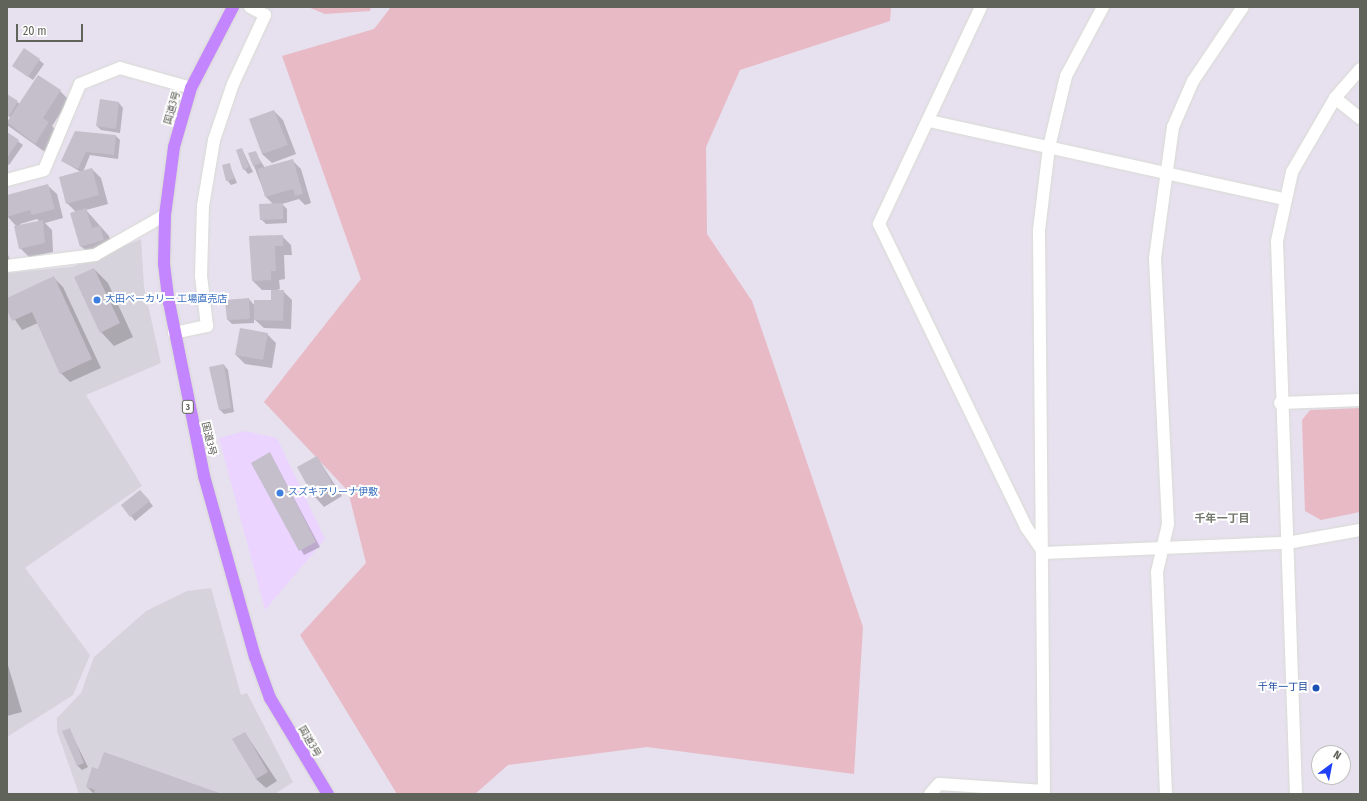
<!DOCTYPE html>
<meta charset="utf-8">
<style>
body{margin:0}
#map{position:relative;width:1367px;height:801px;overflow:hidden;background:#e7e0ee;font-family:"Fira Sans Condensed","Noto Sans JP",sans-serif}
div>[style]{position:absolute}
.commercial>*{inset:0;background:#ebd4ff}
.industrial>*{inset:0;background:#d7d3dc}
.green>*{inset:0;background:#e8bac5}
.shadow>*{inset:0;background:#0003}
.building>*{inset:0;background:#c4bfca}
.roads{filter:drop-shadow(0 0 1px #d8dbd3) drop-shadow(0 0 1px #d8dbd3)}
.minor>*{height:12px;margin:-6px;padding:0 6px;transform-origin:6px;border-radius:6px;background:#fff}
.highway>*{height:12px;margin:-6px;padding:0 6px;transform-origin:6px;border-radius:6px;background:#c486ff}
.dots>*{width:11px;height:11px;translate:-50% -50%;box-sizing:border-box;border:2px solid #fff;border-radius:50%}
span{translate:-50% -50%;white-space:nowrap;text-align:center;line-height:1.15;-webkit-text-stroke:4px #fff;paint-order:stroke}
.shield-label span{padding:1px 3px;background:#fff;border:1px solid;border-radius:3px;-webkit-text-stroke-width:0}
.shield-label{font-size:9px;color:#606359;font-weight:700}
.street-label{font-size:10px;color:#606359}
.shop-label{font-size:10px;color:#366cbe}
.left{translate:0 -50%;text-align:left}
.transit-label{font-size:10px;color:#164399}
.right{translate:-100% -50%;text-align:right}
.neighbourhood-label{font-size:11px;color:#72756a;font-weight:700}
.frame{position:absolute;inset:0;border:8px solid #606359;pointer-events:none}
.north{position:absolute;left:1311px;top:745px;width:40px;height:40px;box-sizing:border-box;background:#fff;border:1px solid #bfc1bd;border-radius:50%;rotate:32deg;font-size:11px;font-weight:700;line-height:16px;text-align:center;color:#606359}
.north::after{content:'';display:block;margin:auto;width:14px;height:18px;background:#1e40f6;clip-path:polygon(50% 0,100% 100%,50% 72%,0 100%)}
.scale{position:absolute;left:16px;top:24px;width:67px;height:18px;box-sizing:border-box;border:2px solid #606359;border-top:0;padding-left:5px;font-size:12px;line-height:14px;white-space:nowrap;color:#606359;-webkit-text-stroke:3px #fff;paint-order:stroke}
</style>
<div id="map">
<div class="commercial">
<i style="clip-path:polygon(245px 431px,277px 438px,325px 539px,265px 610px,219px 438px)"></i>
</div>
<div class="industrial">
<i style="clip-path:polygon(141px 239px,144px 287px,161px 363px,86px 395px,142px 486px,25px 568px,90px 655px,73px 695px,7px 737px,7px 273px,72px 267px)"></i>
<i style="clip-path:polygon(211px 588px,241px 695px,247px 693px,293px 782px,275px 794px,79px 794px,57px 731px,57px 718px,81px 693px,94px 657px,146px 611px,187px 591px)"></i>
</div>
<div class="green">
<i style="clip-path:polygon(308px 7px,371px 7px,370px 11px,325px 14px)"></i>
<i style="clip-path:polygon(391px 7px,891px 7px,890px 21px,740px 70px,706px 147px,707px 234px,752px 301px,863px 627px,854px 774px,647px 747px,508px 765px,475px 794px,397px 794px,300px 635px,366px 563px,348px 491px,264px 402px,361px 279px,282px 56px,374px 29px)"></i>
<i style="clip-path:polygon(1360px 408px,1360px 512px,1321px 520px,1305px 511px,1302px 420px,1310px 410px)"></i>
</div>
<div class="shadow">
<i style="clip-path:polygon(39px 60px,44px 64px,33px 80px,13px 66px)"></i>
<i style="clip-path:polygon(60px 91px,69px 100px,52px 126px,58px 132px,45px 152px,7px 125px,11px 118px,7px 115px,7px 96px,20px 104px)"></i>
<i style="clip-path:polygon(101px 100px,119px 103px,123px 108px,120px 133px,101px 130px,97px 126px)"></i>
<i style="clip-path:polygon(274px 111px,283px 120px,296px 154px,272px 163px,262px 154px)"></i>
<i style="clip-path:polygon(7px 133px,23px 145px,9px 165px,7px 164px)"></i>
<i style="clip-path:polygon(116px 136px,120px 140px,118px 159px,90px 155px,83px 172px,92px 169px,101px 178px,108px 204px,86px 210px,109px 236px,113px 249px,90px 255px,81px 246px,76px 212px,67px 203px,81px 172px,62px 161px)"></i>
<i style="clip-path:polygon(242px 149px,253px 172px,248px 174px,244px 169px)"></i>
<i style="clip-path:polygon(255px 152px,265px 168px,292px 160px,301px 169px,311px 203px,305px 205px,299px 199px,282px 204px,287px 209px,287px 223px,266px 224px,261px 219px,274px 205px,266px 197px,254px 166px)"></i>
<i style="clip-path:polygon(229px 164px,237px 183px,231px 185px,227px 180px)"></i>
<i style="clip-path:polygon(evenodd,47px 185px,57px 194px,63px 218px,45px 223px,52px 230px,53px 252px,29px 257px,20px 248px,17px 227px,7px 216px,7px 196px,47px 185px,37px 219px,40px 222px,21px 226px,20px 224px,37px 219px)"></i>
<i style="clip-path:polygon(282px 236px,291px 245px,292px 255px,284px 255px,285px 279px,279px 280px,280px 289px,274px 291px,283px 291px,292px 300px,291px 329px,264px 328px,254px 319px,254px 323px,232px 324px,228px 320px,249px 299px,255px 306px,272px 301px,272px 290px,262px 290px,253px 281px,250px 237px)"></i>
<i style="clip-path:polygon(7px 252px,12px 266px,7px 268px)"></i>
<i style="clip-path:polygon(94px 269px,108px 283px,133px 337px,114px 346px,101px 332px)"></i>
<i style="clip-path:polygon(54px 278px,63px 287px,101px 368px,70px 382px,61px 373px,38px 323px,22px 330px,7px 308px,7px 299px)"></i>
<i style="clip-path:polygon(267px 334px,276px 343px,272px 368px,245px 364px,236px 355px)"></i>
<i style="clip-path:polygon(224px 365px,228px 370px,234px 412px,224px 414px,220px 410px)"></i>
<i style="clip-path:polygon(270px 453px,320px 547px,304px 555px,252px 463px)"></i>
<i style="clip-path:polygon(317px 457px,342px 496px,324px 507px,315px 497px)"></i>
<i style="clip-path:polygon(144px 495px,153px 506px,135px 521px,131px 516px)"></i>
<i style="clip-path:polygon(7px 662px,22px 712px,7px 716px)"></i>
<i style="clip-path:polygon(69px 729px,88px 767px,82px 770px,77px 765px)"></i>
<i style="clip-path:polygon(245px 733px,277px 781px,266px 788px,256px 779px)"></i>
<i style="clip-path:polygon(102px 772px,220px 794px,94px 794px,87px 787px)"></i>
</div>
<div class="building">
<i style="clip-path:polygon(24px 48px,40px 59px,28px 77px,12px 66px)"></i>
<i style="clip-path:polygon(38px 75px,61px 90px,43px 118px,49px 122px,35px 144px,7px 122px)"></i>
<i style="clip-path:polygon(7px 94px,18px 101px,9px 116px,7px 114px)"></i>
<i style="clip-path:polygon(100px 99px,119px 102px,116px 129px,96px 126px)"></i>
<i style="clip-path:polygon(274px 110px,288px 145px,262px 154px,249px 119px)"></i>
<i style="clip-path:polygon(75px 131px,116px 135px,114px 155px,86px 152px,78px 169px,61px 161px)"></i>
<i style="clip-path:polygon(7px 132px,19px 140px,7px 158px)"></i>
<i style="clip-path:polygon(242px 148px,249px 167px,243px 170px,236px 150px)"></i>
<i style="clip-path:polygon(256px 151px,261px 163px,253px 166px,248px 153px)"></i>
<i style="clip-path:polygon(293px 159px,303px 194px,295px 196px,293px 189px,265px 197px,257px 169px)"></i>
<i style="clip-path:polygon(230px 163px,234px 179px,226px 181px,222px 165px)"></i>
<i style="clip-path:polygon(92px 168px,99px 195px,66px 204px,59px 177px)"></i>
<i style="clip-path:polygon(48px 184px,55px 209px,32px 215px,30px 210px,7px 217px,7px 195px)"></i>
<i style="clip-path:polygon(283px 203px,283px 219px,260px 220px,259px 204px)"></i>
<i style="clip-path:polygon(86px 208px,92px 228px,100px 226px,104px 240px,80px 247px,70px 213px)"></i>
<i style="clip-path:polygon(43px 220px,45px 243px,19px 249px,14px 226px)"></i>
<i style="clip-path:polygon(283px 235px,283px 246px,275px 246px,276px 271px,271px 271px,271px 280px,252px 281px,249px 236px)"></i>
<i style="clip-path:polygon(94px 268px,120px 323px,100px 333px,74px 277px)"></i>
<i style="clip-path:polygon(54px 276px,92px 359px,60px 374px,32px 312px,12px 321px,7px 310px,7px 298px)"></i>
<i style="clip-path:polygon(271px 290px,284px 290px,283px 321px,254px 320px,254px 300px,271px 300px)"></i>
<i style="clip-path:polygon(249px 298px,250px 319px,227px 320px,225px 300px)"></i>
<i style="clip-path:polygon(240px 328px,268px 333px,263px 360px,235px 355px)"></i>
<i style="clip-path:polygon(224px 364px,231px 408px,219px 410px,209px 367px)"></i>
<i style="clip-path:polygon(270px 452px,316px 542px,299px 551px,251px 463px)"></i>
<i style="clip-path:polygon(317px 456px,334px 487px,314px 498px,297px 467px)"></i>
<i style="clip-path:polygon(140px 490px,150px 501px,130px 517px,121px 505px)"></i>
<i style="clip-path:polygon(70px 728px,84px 763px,77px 766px,62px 731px)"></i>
<i style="clip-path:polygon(245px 732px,268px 772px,256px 779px,232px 739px)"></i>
<i style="clip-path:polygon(104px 752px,222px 794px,93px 794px,95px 790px,86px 787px,92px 767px,98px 769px)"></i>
</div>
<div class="roads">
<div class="minor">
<i style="left:981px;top:7px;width:240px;rotate:115.2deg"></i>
<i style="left:879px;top:224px;width:337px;rotate:64.1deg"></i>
<i style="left:1026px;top:527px;width:32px;rotate:55deg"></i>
<i style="left:1044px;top:553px;width:243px;rotate:-2.4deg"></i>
<i style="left:1287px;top:543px;width:74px;rotate:-10.1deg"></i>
<i style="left:1335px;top:98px;width:32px;rotate:39deg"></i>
<i style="left:929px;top:121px;width:363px;rotate:12.4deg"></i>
<i style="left:7px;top:180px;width:38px;rotate:-15deg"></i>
<i style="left:44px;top:170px;width:93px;rotate:-67.3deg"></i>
<i style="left:80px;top:84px;width:43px;rotate:-21.8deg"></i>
<i style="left:120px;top:68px;width:74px;rotate:15.7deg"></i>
<i style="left:7px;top:266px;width:89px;rotate:-7.1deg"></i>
<i style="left:95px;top:255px;width:81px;rotate:-29.7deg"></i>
<i style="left:174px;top:333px;width:34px;rotate:-12deg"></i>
<i style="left:207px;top:326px;width:50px;rotate:-96.8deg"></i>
<i style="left:201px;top:276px;width:70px;rotate:-88.4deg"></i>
<i style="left:203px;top:206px;width:67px;rotate:-80.5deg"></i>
<i style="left:214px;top:140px;width:59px;rotate:-71.3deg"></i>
<i style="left:233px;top:84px;width:76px;rotate:-65.1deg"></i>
<i style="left:265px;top:15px;width:17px;rotate:-152deg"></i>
<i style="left:1280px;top:403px;width:80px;rotate:-2.1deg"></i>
<i style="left:930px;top:794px;width:13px;rotate:-48deg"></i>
<i style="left:939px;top:784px;width:105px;rotate:3.8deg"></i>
<i style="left:1044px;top:794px;width:564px;rotate:-90.51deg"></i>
<i style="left:1039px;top:230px;width:84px;rotate:-83.1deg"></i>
<i style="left:1049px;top:147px;width:73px;rotate:-76.5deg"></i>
<i style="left:1066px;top:76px;width:78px;rotate:-61.8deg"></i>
<i style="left:1166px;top:794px;width:222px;rotate:-92.3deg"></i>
<i style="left:1157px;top:572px;width:49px;rotate:-77.1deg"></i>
<i style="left:1168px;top:524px;width:266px;rotate:-92.8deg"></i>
<i style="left:1155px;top:258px;width:132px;rotate:-82.2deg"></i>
<i style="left:1173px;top:127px;width:50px;rotate:-66.5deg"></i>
<i style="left:1193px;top:81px;width:89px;rotate:-56deg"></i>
<i style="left:1296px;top:794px;width:553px;rotate:-91.97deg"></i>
<i style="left:1277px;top:241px;width:71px;rotate:-77.7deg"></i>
<i style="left:1292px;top:172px;width:86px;rotate:-59.8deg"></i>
<i style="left:1335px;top:98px;width:38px;rotate:-49deg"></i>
</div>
<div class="highway">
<i style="left:233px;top:7px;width:91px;rotate:117.4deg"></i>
<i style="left:191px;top:88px;width:61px;rotate:106.1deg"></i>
<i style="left:174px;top:147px;width:69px;rotate:97.5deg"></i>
<i style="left:165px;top:215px;width:49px;rotate:91.2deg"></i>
<i style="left:164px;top:264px;width:38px;rotate:83deg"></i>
<i style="left:169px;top:302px;width:177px;rotate:78.6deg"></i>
<i style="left:204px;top:476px;width:188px;rotate:74.3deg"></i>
<i style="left:255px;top:657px;width:44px;rotate:69.9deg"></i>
<i style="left:270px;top:698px;width:112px;rotate:58.9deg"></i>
</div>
</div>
<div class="dots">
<i style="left:97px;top:300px;background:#3f7fe0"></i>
<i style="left:280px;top:493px;background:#3f7fe0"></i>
<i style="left:1316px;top:688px;background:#1a4fb4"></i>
</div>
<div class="shield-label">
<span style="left:188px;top:407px">3</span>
</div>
<div class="street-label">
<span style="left:173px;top:108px;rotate:-74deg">国道3号</span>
<span style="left:208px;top:439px;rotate:77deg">国道3号</span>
<span style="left:309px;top:742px;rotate:60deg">国道3号</span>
</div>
<div class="shop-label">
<span class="left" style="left:105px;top:300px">大田ベーカリー 工場直売店</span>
<span class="left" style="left:288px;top:493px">スズキアリーナ伊敷</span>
</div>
<div class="transit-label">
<span class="right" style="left:1308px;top:688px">千年一丁目</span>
</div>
<div class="neighbourhood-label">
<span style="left:1222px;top:519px">千年一丁目</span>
</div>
<div class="frame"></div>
<div class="north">N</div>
<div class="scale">20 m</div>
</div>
